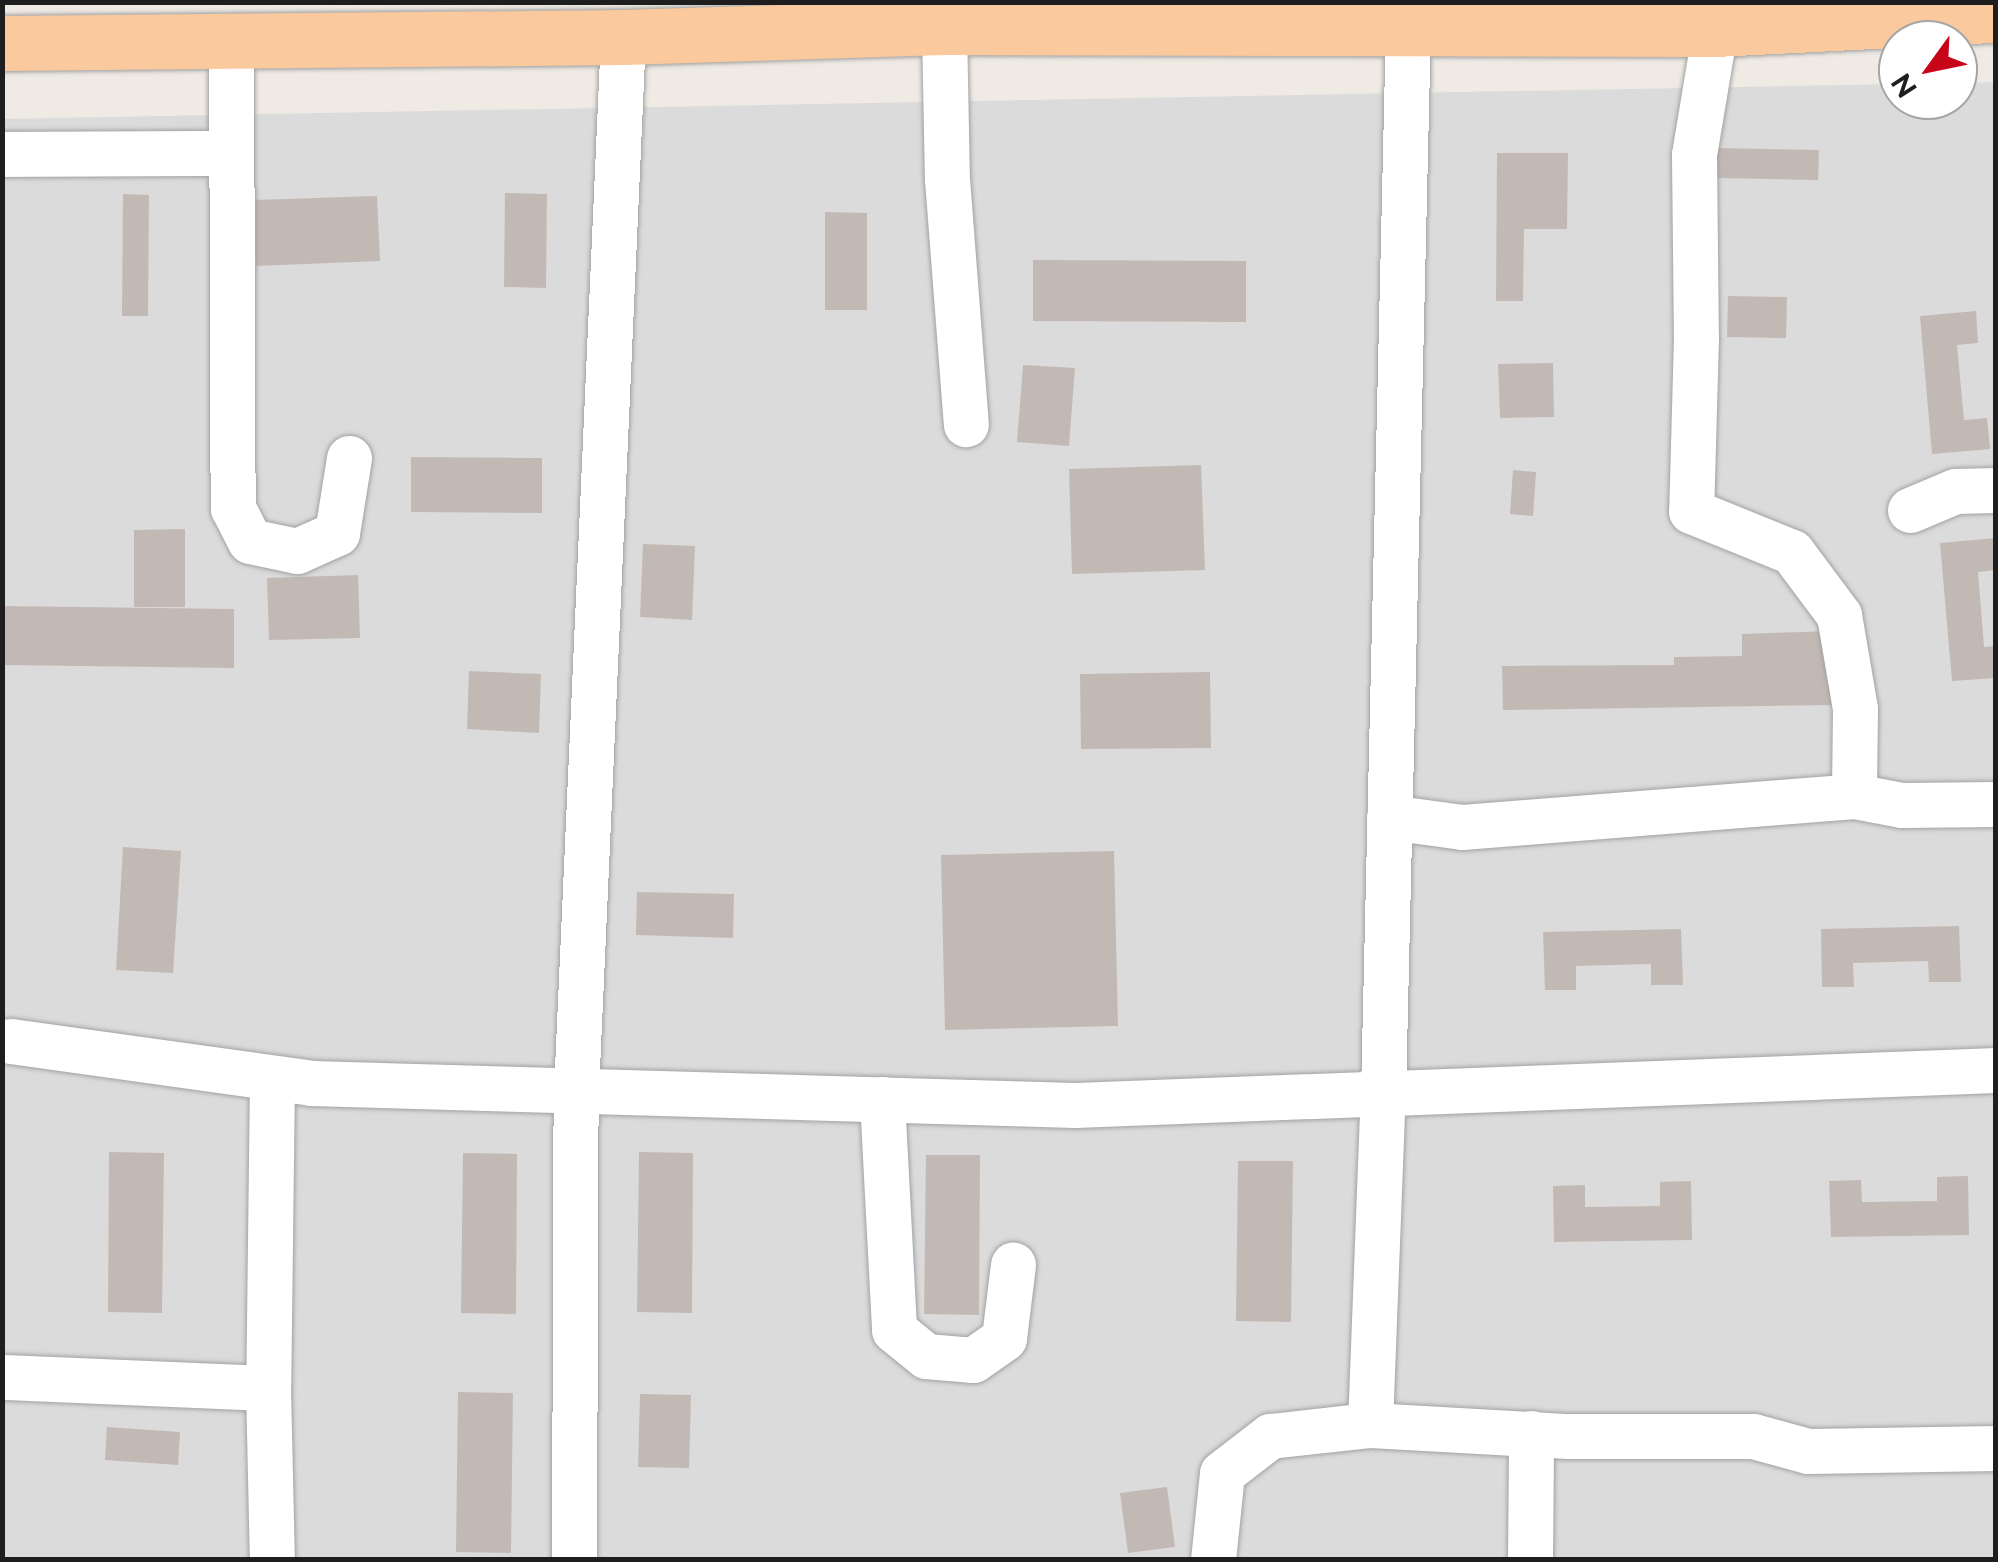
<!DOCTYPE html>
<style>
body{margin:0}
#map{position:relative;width:1998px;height:1562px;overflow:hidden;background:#efeae4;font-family:Raleway,sans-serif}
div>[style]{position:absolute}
.residential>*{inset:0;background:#dcdbdb}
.building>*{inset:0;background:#c3b9b4}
.roads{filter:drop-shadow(0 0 2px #a2a2a2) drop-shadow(0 0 2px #a2a2a2)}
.minor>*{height:45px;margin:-22.5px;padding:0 22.5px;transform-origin:22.5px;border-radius:22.5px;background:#fff}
.major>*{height:55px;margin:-27.5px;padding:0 27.5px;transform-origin:27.5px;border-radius:27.5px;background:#fac99e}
span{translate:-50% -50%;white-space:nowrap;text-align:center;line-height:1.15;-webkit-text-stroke:8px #fff;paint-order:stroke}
.frame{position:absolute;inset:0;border:5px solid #1e1e1e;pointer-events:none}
.north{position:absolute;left:1878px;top:20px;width:100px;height:100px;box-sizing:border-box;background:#fff;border:2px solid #a5a5a5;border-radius:50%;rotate:237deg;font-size:28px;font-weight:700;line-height:40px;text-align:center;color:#1e1e1e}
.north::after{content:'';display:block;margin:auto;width:35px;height:45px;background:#c80418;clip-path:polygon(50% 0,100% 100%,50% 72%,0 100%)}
</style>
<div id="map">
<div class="residential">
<i style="clip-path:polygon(1995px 82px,1995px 1559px,3px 1559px,2px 119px,1898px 84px,1898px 100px,1958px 100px,1958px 83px)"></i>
</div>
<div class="building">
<i style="clip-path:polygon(1716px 148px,1819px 150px,1818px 180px,1716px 178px)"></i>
<i style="clip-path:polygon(1497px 153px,1568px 153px,1567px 229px,1524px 229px,1523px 301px,1496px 301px)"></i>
<i style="clip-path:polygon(505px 193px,547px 194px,546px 288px,504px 287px)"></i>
<i style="clip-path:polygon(123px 194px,149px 195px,148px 316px,122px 316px)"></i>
<i style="clip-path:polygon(377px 196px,380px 261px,256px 266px,253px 200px)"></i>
<i style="clip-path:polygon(825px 212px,867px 213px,867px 310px,825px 310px)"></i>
<i style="clip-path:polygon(1033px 260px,1246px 261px,1246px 322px,1033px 321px)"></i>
<i style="clip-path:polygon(1728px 296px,1787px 297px,1786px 338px,1727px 337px)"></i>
<i style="clip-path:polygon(1976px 311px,1978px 343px,1957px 345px,1964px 420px,1987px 418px,1990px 449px,1932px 454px,1920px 316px)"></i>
<i style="clip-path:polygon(1553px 363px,1554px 417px,1500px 418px,1498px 364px)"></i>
<i style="clip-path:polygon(1023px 365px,1075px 368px,1069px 446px,1017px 442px)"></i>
<i style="clip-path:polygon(411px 457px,542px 458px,542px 513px,411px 512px)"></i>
<i style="clip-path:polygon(1201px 465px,1205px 570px,1072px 574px,1069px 469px)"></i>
<i style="clip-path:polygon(1513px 470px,1536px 472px,1533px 516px,1510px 514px)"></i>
<i style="clip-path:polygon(185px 529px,185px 607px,134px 607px,134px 530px)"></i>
<i style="clip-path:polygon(1996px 538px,1996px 570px,1978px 572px,1984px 647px,1996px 646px,1996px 678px,1952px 681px,1940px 543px)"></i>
<i style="clip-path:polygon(643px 544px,695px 546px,692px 620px,640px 617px)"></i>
<i style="clip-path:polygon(358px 575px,360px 638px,269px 640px,267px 578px)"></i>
<i style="clip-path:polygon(2px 606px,234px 609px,234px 668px,2px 665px)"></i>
<i style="clip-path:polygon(1832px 631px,1835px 705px,1503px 710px,1502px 666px,1674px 665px,1674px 657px,1742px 656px,1742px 634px)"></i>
<i style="clip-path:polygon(469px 671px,541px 674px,539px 733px,467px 729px)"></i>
<i style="clip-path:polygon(1210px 672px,1211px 748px,1081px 749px,1080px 674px)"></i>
<i style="clip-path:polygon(123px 847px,181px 851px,173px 973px,116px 970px)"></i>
<i style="clip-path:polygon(1114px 851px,1118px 1026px,945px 1030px,941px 855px)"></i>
<i style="clip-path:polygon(637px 892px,734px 894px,733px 938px,636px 935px)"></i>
<i style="clip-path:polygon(1959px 926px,1961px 982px,1929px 982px,1928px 961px,1853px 963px,1854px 987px,1822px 987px,1821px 929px)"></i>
<i style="clip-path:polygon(1681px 929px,1683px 985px,1651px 985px,1651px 964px,1576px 966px,1576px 990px,1545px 990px,1543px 932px)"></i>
<i style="clip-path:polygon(109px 1152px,164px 1153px,162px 1313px,108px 1312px)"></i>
<i style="clip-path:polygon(639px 1152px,693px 1153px,692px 1313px,637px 1312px)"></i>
<i style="clip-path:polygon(463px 1153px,517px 1154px,516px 1314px,461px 1313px)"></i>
<i style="clip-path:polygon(926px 1155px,980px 1155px,979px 1315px,924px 1314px)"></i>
<i style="clip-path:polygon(1238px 1161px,1293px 1161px,1291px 1322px,1236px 1321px)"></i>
<i style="clip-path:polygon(1968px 1176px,1969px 1235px,1831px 1237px,1829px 1181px,1861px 1180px,1862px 1202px,1937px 1201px,1937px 1177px)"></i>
<i style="clip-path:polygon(1691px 1181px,1692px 1240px,1554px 1242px,1553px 1186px,1585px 1185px,1585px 1207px,1660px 1206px,1660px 1182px)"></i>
<i style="clip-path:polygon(458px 1392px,513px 1393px,511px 1553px,456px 1552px)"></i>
<i style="clip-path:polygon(640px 1394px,691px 1395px,689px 1468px,638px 1467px)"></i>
<i style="clip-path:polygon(107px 1427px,180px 1432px,178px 1465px,105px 1460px)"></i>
<i style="clip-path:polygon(1167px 1487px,1175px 1547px,1128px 1553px,1120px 1493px)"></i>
</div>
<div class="roads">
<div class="minor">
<i style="left:944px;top:27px;width:152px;rotate:88.9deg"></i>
<i style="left:947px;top:179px;width:246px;rotate:85.6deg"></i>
<i style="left:1715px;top:29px;width:128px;rotate:99.5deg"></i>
<i style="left:1694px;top:155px;width:182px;rotate:89.4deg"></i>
<i style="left:1696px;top:337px;width:174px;rotate:91.6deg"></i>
<i style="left:1691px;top:511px;width:109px;rotate:22.1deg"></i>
<i style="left:1792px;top:552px;width:79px;rotate:53.3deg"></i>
<i style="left:1839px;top:615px;width:95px;rotate:80.3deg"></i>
<i style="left:1855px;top:709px;width:87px;rotate:90.7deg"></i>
<i style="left:231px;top:40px;width:468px;rotate:89.8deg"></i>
<i style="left:233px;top:508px;width:37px;rotate:63deg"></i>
<i style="left:250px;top:541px;width:48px;rotate:12deg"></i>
<i style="left:297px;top:551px;width:44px;rotate:-24.2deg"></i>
<i style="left:337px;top:533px;width:76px;rotate:-80.9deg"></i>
<i style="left:2px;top:154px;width:229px;rotate:-0.3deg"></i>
<i style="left:1910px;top:510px;width:49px;rotate:-22.9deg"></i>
<i style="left:1955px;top:491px;width:41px;rotate:-1.4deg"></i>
<i style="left:1389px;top:817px;width:74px;rotate:7.8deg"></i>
<i style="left:1462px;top:827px;width:393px;rotate:-4.5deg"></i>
<i style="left:1854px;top:796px;width:49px;rotate:10.6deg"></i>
<i style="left:1902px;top:805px;width:94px;rotate:-0.6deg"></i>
<i style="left:10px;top:1041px;width:304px;rotate:7.9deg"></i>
<i style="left:311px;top:1083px;width:764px;rotate:1.65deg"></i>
<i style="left:1075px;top:1105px;width:922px;rotate:-2.18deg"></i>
<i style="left:272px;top:1078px;width:310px;rotate:90.7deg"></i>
<i style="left:268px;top:1388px;width:172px;rotate:88.7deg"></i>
<i style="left:882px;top:1099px;width:231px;rotate:87deg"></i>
<i style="left:894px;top:1330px;width:41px;rotate:39.1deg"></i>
<i style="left:926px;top:1356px;width:47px;rotate:4.9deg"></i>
<i style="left:973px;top:1360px;width:38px;rotate:-35deg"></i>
<i style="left:1004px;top:1338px;width:74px;rotate:-83deg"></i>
<i style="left:4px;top:1377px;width:264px;rotate:2.4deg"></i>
<i style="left:1370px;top:1425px;width:332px;rotate:-87.8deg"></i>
<i style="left:1383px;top:1093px;width:1067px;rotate:-88.66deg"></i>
<i style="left:574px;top:1560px;width:469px;rotate:-89.8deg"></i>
<i style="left:576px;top:1091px;width:1055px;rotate:-87.45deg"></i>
<i style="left:1213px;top:1560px;width:87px;rotate:-84.1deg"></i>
<i style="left:1222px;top:1473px;width:61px;rotate:-37.6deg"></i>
<i style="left:1270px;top:1436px;width:101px;rotate:-6.3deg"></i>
<i style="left:1370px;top:1425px;width:199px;rotate:3.2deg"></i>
<i style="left:1569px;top:1436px;width:184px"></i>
<i style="left:1753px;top:1436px;width:57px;rotate:15.3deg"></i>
<i style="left:1808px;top:1451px;width:188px;rotate:-0.9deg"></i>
<i style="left:1530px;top:1560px;width:127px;rotate:-89.5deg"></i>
</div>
<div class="major">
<i style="left:2px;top:43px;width:621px;rotate:-0.55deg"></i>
<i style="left:623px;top:37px;width:321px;rotate:-1.8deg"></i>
<i style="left:944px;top:27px;width:771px;rotate:0.15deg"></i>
<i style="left:1715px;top:29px;width:281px;rotate:-2.9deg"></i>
</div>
</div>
<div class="frame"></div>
<div class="north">N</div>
</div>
